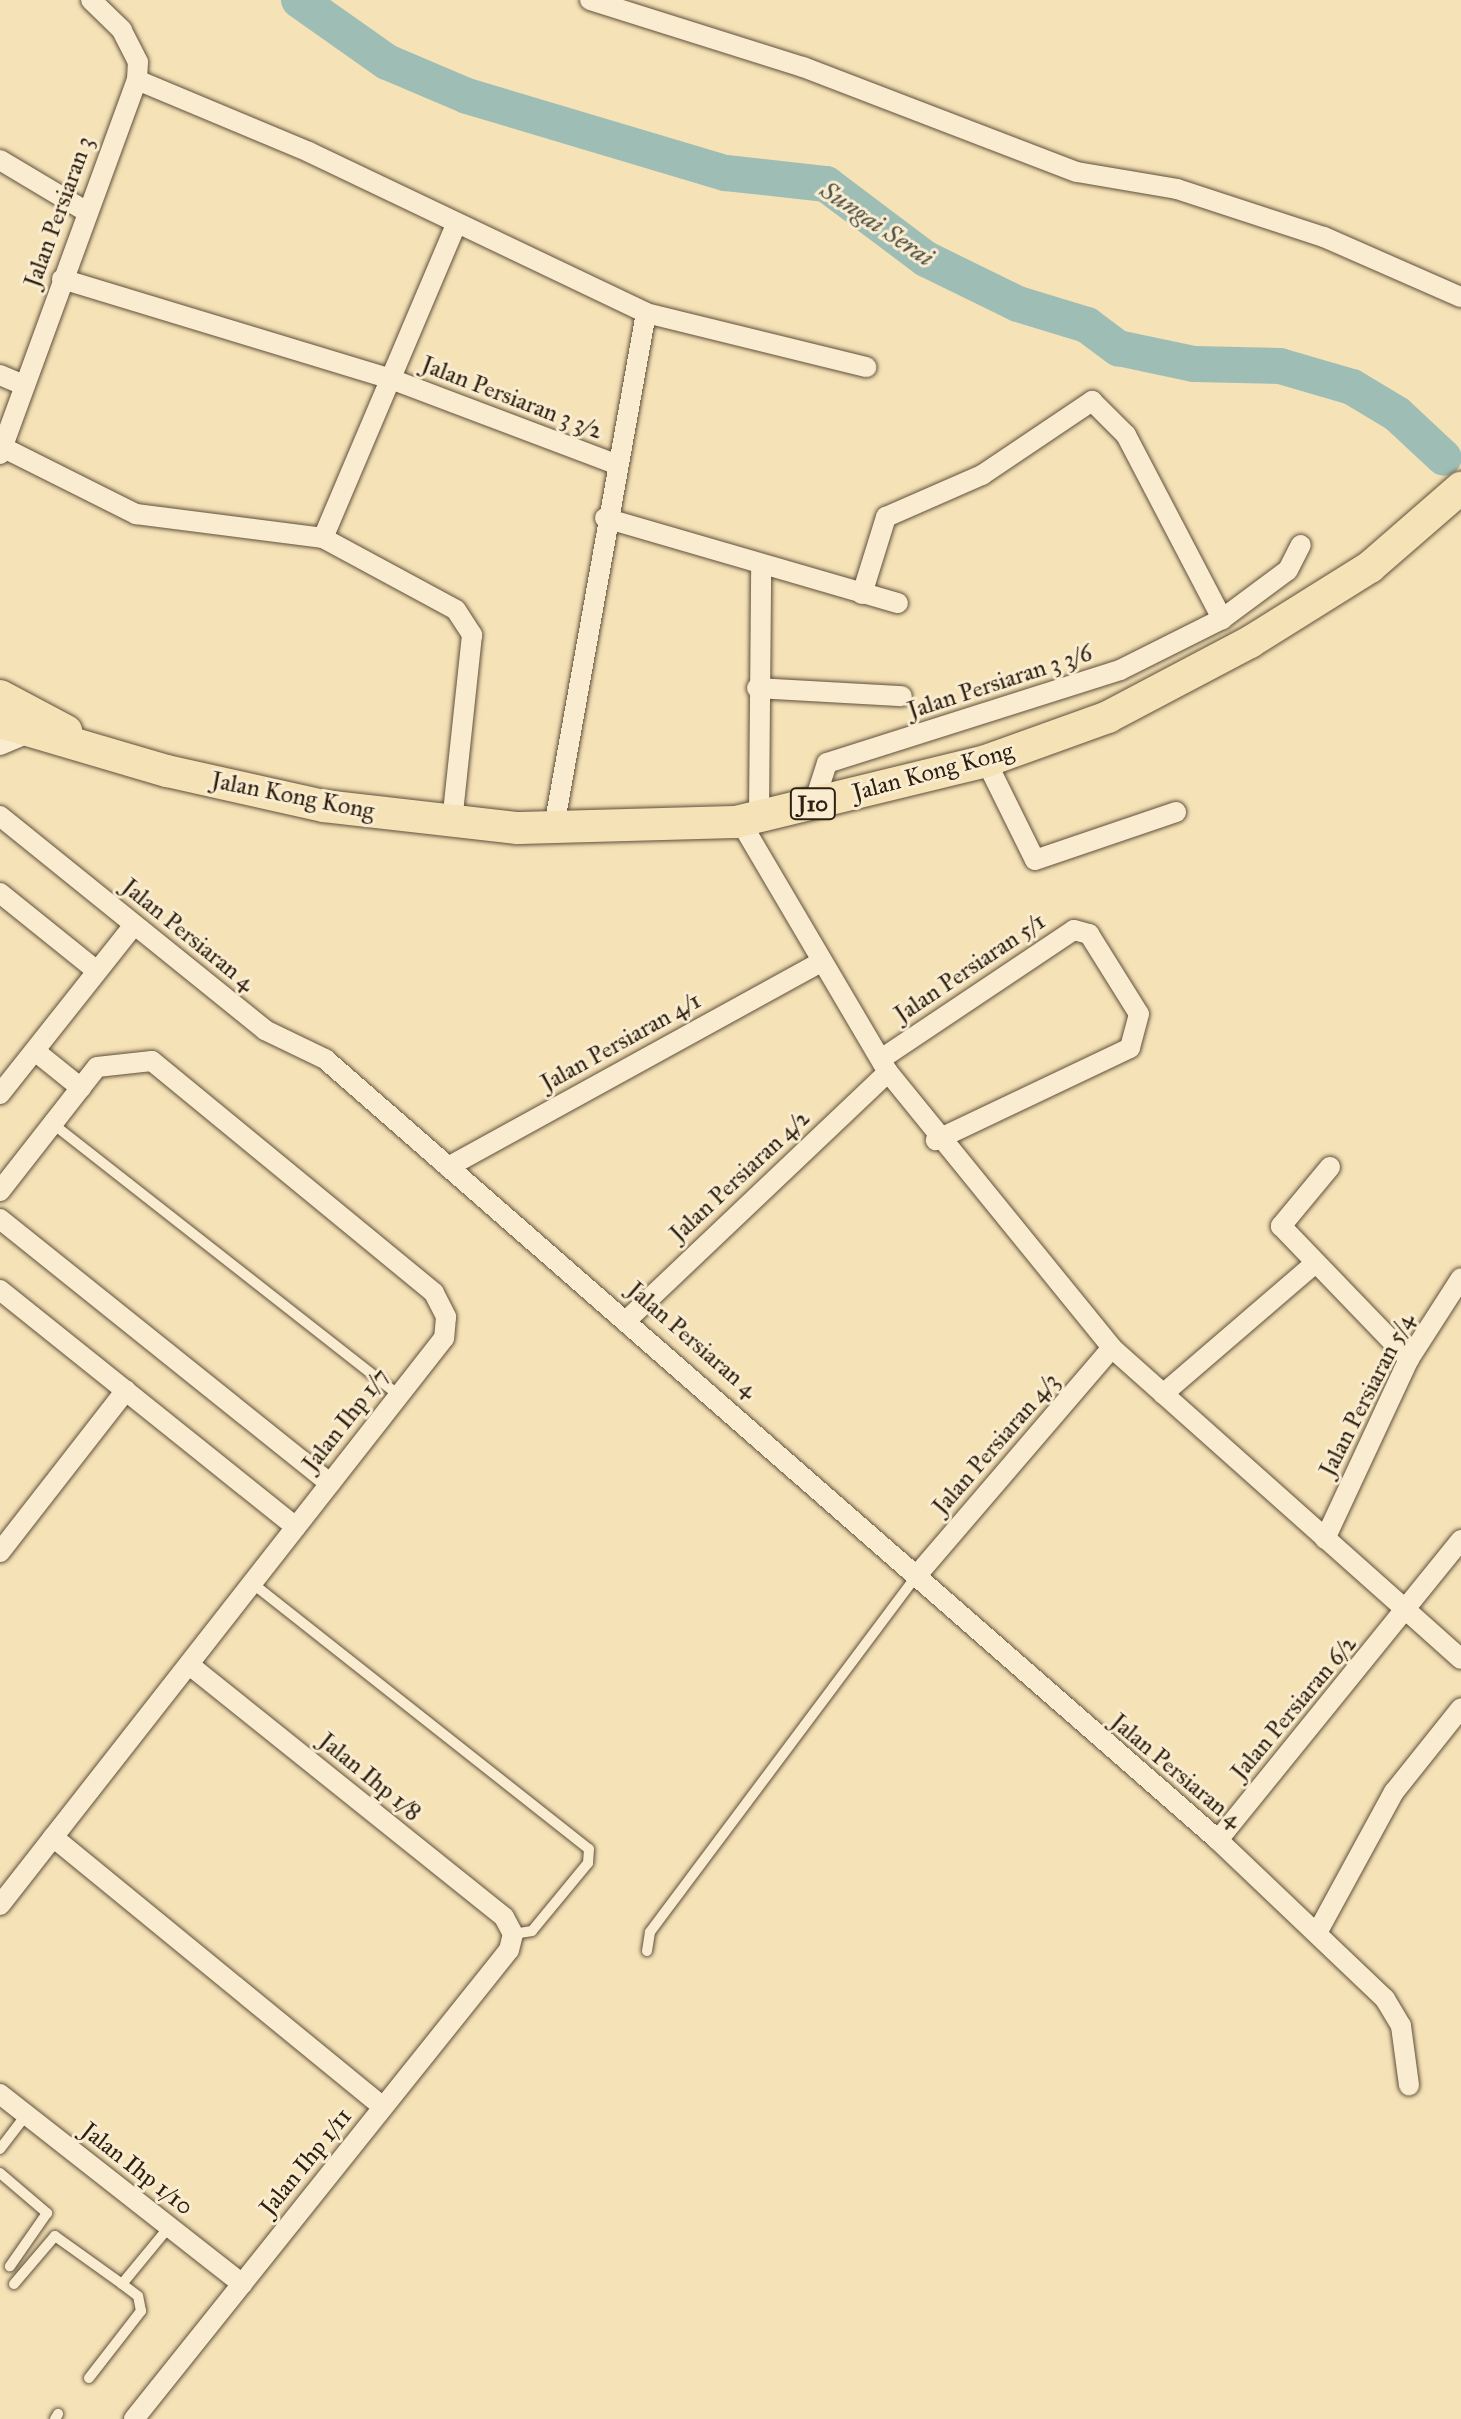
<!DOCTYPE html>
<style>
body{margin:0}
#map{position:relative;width:1461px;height:2419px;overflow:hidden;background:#f6e2b7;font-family:"IM FELL Great Primer",serif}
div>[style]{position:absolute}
.river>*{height:36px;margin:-18px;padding:0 18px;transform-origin:18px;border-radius:18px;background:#9ebdb5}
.roads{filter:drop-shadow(0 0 2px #5f503b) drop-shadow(0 0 2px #5f503b)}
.service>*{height:10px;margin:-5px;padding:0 5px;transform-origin:5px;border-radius:5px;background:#f9ecd0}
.minor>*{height:20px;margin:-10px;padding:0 10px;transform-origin:10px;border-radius:10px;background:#f9ecd0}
.primary>*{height:32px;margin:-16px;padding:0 16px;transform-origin:16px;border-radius:16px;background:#f6e2b7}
span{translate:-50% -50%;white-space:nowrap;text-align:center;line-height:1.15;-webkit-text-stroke:6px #f9ecd0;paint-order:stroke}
.shield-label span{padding:2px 6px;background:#f9ecd0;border:2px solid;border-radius:6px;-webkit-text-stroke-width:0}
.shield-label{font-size:22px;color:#2d2012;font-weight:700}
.street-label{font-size:24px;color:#2d2012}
.water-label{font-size:26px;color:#4f4f43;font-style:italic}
</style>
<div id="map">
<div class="river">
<i style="left:299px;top:0;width:108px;rotate:35.2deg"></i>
<i style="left:387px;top:62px;width:87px;rotate:23deg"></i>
<i style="left:467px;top:96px;width:270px;rotate:16.6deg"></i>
<i style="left:726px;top:173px;width:101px;rotate:6.3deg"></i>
<i style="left:826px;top:184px;width:125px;rotate:36.9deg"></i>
<i style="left:926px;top:259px;width:102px;rotate:26.1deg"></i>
<i style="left:1018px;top:304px;width:72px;rotate:16.9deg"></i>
<i style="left:1087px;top:325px;width:39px;rotate:37deg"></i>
<i style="left:1118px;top:348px;width:78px;rotate:11.9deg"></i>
<i style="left:1194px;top:364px;width:86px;rotate:1.3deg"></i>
<i style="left:1280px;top:366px;width:75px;rotate:16.3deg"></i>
<i style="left:1352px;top:387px;width:52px;rotate:31deg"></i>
<i style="left:1397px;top:414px;width:64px;rotate:43.1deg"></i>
</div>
<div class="roads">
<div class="service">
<i style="left:53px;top:1124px;width:439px;rotate:38.1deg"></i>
<i style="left:252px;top:1583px;width:429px;rotate:38.3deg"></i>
<i style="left:589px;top:1849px;width:14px;rotate:94deg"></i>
<i style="left:588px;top:1863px;width:88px;rotate:129.5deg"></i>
<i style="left:532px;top:1931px;width:19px;rotate:171deg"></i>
<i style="left:647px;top:1951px;width:19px;rotate:-81deg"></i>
<i style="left:650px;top:1932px;width:446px;rotate:-53.2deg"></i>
<i style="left:0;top:2149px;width:43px;rotate:-52.6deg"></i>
<i style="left:0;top:2173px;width:62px;rotate:40.4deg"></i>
<i style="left:47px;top:2213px;width:65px;rotate:124.9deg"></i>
<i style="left:14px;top:2284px;width:63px;rotate:-49.5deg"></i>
<i style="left:55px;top:2236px;width:82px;rotate:35.6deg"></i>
<i style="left:122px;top:2284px;width:74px;rotate:-50.5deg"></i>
<i style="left:89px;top:2378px;width:85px;rotate:-52.2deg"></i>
<i style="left:141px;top:2311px;width:15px;rotate:-101deg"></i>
<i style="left:138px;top:2296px;width:20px;rotate:-143deg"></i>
<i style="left:55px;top:2419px;width:6px;rotate:-59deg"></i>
</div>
<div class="minor">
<i style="left:590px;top:0;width:223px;rotate:17.5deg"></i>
<i style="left:803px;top:67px;width:293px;rotate:21deg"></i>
<i style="left:1077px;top:172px;width:101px;rotate:9.6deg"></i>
<i style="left:1177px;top:189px;width:155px;rotate:18.1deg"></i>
<i style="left:1324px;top:237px;width:150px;rotate:23.7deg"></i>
<i style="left:137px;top:80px;width:186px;rotate:22.7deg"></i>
<i style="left:309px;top:152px;width:373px;rotate:25.5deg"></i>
<i style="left:646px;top:313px;width:522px;rotate:100.15deg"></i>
<i style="left:0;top:160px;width:98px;rotate:30.8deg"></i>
<i style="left:62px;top:279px;width:341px;rotate:16.9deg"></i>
<i style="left:388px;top:378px;width:246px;rotate:20.7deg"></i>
<i style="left:646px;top:313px;width:227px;rotate:13.8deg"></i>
<i style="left:0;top:375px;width:25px;rotate:23deg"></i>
<i style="left:4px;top:448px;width:148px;rotate:26.6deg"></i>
<i style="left:136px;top:514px;width:189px;rotate:7.3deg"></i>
<i style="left:323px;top:538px;width:151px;rotate:28.4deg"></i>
<i style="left:456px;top:610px;width:30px;rotate:57deg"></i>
<i style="left:472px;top:635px;width:187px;rotate:96.1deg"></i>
<i style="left:0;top:454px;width:398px;rotate:-69.9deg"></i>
<i style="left:137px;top:80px;width:18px;rotate:-87deg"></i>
<i style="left:138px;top:62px;width:36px;rotate:-117deg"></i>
<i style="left:122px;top:30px;width:43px;rotate:-135.9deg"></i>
<i style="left:605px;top:518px;width:305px;rotate:16.2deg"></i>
<i style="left:323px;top:538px;width:338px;rotate:-67deg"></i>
<i style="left:862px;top:594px;width:81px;rotate:-72.7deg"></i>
<i style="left:886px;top:517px;width:105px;rotate:-23.6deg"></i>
<i style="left:982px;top:475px;width:133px;rotate:-33.9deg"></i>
<i style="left:1092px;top:401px;width:48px;rotate:45deg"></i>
<i style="left:1126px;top:435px;width:208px;rotate:62.4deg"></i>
<i style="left:757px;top:688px;width:145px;rotate:3.2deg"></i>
<i style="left:0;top:745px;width:30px;rotate:-23deg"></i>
<i style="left:986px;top:761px;width:110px;rotate:63.7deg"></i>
<i style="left:1035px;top:860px;width:149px;rotate:-18.8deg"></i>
<i style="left:814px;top:803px;width:42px;rotate:-72deg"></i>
<i style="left:827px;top:763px;width:307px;rotate:-17.6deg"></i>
<i style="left:1120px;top:670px;width:114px;rotate:-26.6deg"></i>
<i style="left:1222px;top:619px;width:82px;rotate:-36.6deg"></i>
<i style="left:1288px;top:570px;width:28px;rotate:-63deg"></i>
<i style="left:0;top:816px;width:341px;rotate:38.9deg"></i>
<i style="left:265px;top:1030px;width:67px;rotate:25.8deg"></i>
<i style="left:325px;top:1059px;width:1186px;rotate:41.17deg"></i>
<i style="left:1218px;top:1840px;width:231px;rotate:43.6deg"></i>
<i style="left:1385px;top:1999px;width:31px;rotate:59deg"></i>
<i style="left:1401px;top:2026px;width:60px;rotate:82.3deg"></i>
<i style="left:759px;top:816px;width:247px;rotate:-89.5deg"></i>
<i style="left:740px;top:821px;width:291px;rotate:59.5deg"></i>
<i style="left:888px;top:1072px;width:355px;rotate:50.9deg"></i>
<i style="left:1112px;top:1348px;width:467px;rotate:41.7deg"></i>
<i style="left:0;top:893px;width:124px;rotate:38.8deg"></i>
<i style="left:35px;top:1051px;width:59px;rotate:38.8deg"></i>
<i style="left:881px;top:1059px;width:232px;rotate:-33.8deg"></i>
<i style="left:1074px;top:930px;width:16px;rotate:15deg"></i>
<i style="left:1089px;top:934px;width:94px;rotate:58deg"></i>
<i style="left:1139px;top:1014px;width:35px;rotate:105deg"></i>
<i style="left:1130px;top:1048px;width:215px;rotate:154.6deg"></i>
<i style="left:0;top:1094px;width:216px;rotate:-51.6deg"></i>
<i style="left:448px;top:1167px;width:422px;rotate:-28.8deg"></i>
<i style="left:1330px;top:1167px;width:77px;rotate:129.7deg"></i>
<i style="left:1281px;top:1226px;width:185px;rotate:46.1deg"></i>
<i style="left:0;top:1191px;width:157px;rotate:-52deg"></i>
<i style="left:97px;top:1067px;width:55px;rotate:-6.2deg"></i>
<i style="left:152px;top:1061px;width:365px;rotate:39.4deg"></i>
<i style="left:434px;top:1293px;width:27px;rotate:63deg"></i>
<i style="left:446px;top:1317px;width:21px;rotate:95deg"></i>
<i style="left:444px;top:1338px;width:720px;rotate:128.06deg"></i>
<i style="left:0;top:1219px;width:423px;rotate:38.7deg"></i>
<i style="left:0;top:1290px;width:379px;rotate:38.7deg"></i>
<i style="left:629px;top:1318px;width:357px;rotate:-43.5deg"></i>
<i style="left:1163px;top:1394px;width:199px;rotate:-40.7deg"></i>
<i style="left:1325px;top:1539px;width:199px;rotate:-65deg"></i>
<i style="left:1409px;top:1359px;width:96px;rotate:-57.3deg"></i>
<i style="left:0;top:1552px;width:205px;rotate:-52.1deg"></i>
<i style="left:918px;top:1574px;width:298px;rotate:-49.4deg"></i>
<i style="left:53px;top:1837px;width:426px;rotate:39.3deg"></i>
<i style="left:1218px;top:1840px;width:386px;rotate:-51deg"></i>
<i style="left:1317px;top:1933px;width:161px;rotate:-61.4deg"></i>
<i style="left:1394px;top:1792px;width:107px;rotate:-51.4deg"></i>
<i style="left:0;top:2094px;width:308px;rotate:38.1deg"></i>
<i style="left:134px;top:2419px;width:600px;rotate:-51.36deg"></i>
<i style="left:509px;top:1950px;width:16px;rotate:-76deg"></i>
<i style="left:513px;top:1934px;width:19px;rotate:-118deg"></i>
<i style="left:504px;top:1917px;width:403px;rotate:-141.3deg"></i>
</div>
<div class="primary">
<i style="left:0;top:696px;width:75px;rotate:27.9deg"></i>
<i style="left:0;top:722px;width:174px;rotate:16.4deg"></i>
<i style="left:167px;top:771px;width:161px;rotate:12.6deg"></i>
<i style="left:324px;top:806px;width:195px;rotate:6.5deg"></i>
<i style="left:518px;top:828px;width:218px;rotate:-1.6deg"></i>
<i style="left:736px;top:822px;width:257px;rotate:-13.7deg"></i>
<i style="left:986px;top:761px;width:130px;rotate:-19.8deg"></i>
<i style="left:1108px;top:717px;width:161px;rotate:-27.8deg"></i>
<i style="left:1250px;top:642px;width:142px;rotate:-32deg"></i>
<i style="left:1370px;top:567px;width:121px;rotate:-41deg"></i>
</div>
</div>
<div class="shield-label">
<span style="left:813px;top:804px">J10</span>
</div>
<div class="street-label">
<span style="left:59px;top:212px;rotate:-70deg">Jalan Persiaran 3</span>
<span style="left:512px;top:398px;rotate:21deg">Jalan Persiaran 3 3/2</span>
<span style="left:1000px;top:682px;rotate:-18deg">Jalan Persiaran 3 3/6</span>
<span style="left:933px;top:772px;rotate:-15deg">Jalan Kong Kong</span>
<span style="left:293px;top:796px;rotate:11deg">Jalan Kong Kong</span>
<span style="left:188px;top:935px;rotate:39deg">Jalan Persiaran 4</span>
<span style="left:970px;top:968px;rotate:-34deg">Jalan Persiaran 5/1</span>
<span style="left:621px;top:1042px;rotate:-29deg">Jalan Persiaran 4/1</span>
<span style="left:740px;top:1176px;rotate:-43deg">Jalan Persiaran 4/2</span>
<span style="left:692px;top:1340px;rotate:41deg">Jalan Persiaran 4</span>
<span style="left:1367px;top:1395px;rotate:-63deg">Jalan Persiaran 5/4</span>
<span style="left:346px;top:1420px;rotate:-52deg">Jalan Ihp 1/7</span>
<span style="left:996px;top:1444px;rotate:-49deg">Jalan Persiaran 4/3</span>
<span style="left:1294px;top:1708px;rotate:-50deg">Jalan Persiaran 6/2</span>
<span style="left:1176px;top:1771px;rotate:40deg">Jalan Persiaran 4</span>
<span style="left:370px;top:1777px;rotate:39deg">Jalan Ihp 1/8</span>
<span style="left:306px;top:2162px;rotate:-51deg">Jalan Ihp 1/11</span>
<span style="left:137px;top:2169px;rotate:38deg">Jalan Ihp 1/10</span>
</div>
<div class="water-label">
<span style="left:877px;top:224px;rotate:34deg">Sungai Serai</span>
</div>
</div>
